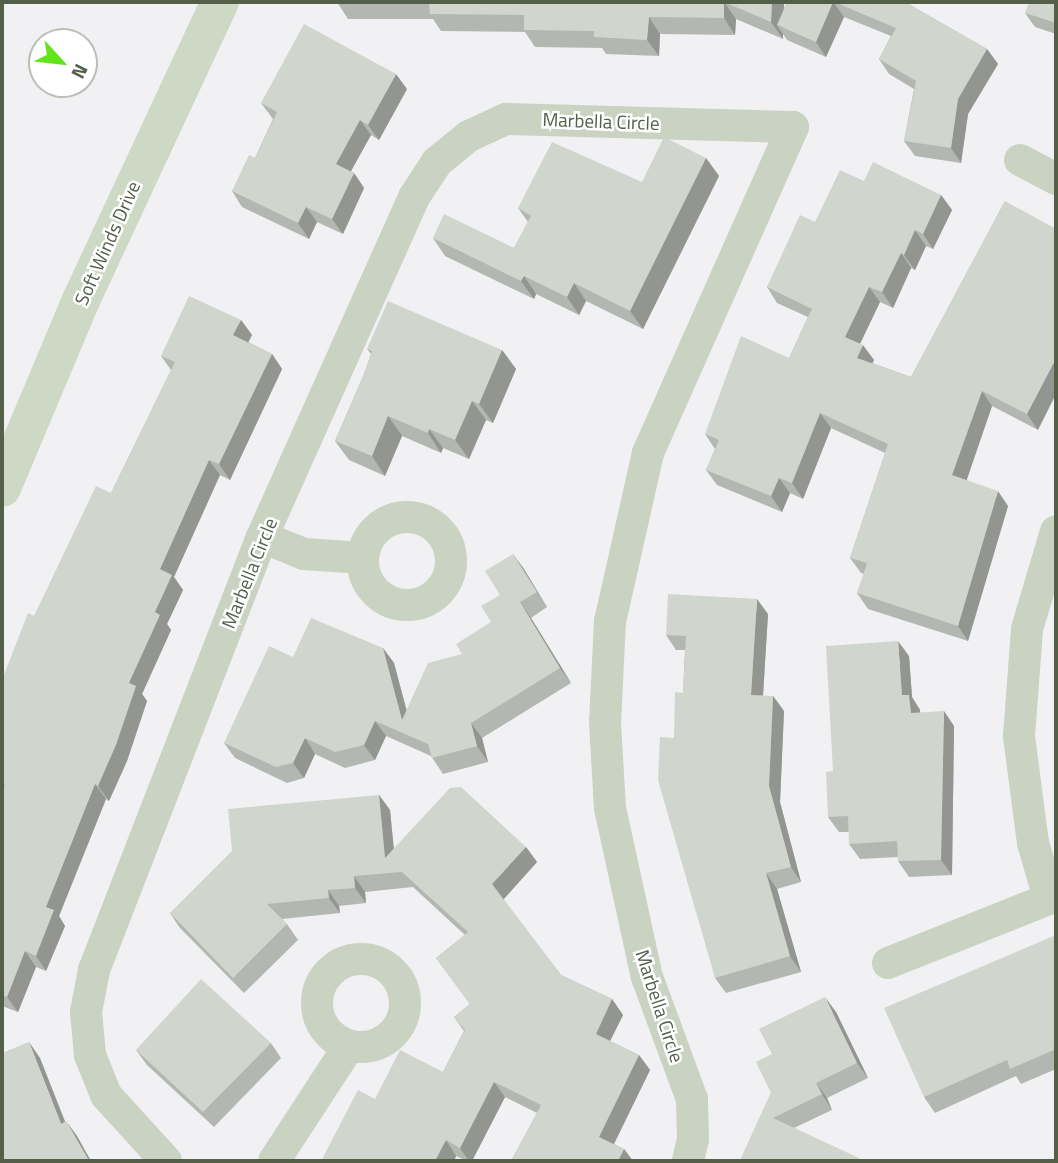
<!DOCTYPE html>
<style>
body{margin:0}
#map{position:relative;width:1058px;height:1163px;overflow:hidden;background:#f1f1f3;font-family:"Titillium Web",sans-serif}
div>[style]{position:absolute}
.street>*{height:32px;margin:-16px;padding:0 16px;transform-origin:16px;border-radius:16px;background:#cad2c2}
.street>.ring{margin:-16px;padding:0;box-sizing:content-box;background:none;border:32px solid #cad2c2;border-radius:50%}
.secondary>*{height:38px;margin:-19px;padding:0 19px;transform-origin:19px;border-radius:19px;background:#cdd9c4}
.wall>*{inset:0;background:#b3b7b1}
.shaded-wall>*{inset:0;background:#929590}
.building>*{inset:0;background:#d0d5ce}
span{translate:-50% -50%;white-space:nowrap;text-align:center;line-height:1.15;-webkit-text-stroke:5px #fff;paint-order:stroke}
.street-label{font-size:19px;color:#535f49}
.frame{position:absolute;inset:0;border:4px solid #535f49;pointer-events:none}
.north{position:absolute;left:28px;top:28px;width:70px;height:70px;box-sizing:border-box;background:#fff;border:2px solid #babfb6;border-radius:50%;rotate:117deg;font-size:19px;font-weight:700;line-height:28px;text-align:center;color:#535f49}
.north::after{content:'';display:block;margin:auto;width:24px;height:32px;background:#62e31c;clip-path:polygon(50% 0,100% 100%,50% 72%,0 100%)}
</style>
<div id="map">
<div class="street">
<i style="left:1020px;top:160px;width:41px;rotate:27.8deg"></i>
<i class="ring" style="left:363px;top:517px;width:56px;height:56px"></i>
<i style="left:262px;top:537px;width:45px;rotate:22deg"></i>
<i style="left:304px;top:554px;width:59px;rotate:3.9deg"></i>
<i style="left:1049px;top:898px;width:57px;rotate:-106.2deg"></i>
<i style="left:1033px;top:843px;width:108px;rotate:-97.5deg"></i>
<i style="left:1019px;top:736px;width:107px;rotate:-85.7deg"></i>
<i style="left:1027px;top:629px;width:102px;rotate:-73.5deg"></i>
<i class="ring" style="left:317px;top:959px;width:56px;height:56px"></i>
<i style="left:888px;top:963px;width:181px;rotate:-21.7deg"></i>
<i style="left:166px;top:1161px;width:89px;rotate:-132.3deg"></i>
<i style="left:106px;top:1095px;width:43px;rotate:-111.8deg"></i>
<i style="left:90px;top:1055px;width:43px;rotate:-95.3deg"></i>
<i style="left:86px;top:1012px;width:43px;rotate:-79.2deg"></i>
<i style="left:94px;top:970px;width:464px;rotate:-68.8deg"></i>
<i style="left:262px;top:537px;width:372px;rotate:-65.9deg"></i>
<i style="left:414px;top:197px;width:42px;rotate:-56.7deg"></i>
<i style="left:437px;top:162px;width:41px;rotate:-39.1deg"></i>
<i style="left:469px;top:136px;width:41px;rotate:-24.7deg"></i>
<i style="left:506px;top:119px;width:287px;rotate:1.6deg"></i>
<i style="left:793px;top:127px;width:357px;rotate:114deg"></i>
<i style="left:648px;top:453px;width:172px;rotate:102.7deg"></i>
<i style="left:610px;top:621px;width:101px;rotate:92.8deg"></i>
<i style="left:605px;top:722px;width:86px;rotate:86.7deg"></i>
<i style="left:610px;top:808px;width:173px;rotate:77.7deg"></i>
<i style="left:647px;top:977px;width:130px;rotate:69.8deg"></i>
<i style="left:692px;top:1099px;width:40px;rotate:88.6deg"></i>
<i style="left:693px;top:1139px;width:23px;rotate:103deg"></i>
<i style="left:274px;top:1161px;width:137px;rotate:-56.9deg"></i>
</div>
<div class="secondary">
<i style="left:2px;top:488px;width:204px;rotate:-67.2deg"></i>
<i style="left:81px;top:300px;width:329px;rotate:-65deg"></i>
</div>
<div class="wall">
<i style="clip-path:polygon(337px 2px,784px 2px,784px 8px,787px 2px,905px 2px,987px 49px,998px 64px,968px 114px,961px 163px,915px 156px,904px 141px,914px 89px,889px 74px,879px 59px,891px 36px,844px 17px,826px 57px,787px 40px,783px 34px,783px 39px,736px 19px,735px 35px,660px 34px,659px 56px,606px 54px,602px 48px,535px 47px,525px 32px,441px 31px,433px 19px,348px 19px)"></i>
<i style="clip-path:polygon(1056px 2px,1056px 34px,1035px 27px,1025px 13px)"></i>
<i style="clip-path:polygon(407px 89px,379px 140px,371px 135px,351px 171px,354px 173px,364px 188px,343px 234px,317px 222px,309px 239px,242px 207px,232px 191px,255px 158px,273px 119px,261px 103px)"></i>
<i style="clip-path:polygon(706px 158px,719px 176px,643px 329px,586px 301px,579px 315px,536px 294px,534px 299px,445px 256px,433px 238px,514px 248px,528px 222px,518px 208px,642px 182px)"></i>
<i style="clip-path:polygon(864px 181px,941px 195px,952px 210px,933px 249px,926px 246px,915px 270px,911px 268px,893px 308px,880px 302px,860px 344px,874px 360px,872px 363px,911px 377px,1005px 201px,1038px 430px,992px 406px,966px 480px,1008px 506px,968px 641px,868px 609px,857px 593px,864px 574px,861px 573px,850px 558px,885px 453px,831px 428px,803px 499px,790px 493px,782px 512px,717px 485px,706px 470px,715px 449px,705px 434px,789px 358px,808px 317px,777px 303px,767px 287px,815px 222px)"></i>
<i style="clip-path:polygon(241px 320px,252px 335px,248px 342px,272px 354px,282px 369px,230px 480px,220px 475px,174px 577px,183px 590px,167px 624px,171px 630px,142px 694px,147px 701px,127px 761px,109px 801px,106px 799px,59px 916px,65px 926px,46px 971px,36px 967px,18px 1012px,2px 1006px,2px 680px,34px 616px,111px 493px,171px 370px,161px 356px)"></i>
<i style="clip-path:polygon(367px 349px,502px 350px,516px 369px,493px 423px,486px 420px,469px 459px,443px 448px,441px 453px,402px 436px,385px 476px,349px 460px,335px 441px,364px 374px,371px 354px)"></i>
<i style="clip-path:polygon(513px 554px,547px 607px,531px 618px,571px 683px,482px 738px,488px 762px,443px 774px,431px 756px,386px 736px,375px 760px,345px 768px,315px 754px,304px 778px,287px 783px,235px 758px,224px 743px,293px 657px,383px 648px,394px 663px,407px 711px,462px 654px,491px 622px)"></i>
<i style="clip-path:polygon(768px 614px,763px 696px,773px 696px,784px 711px,780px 802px,801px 882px,777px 889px,801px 972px,726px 993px,715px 978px,674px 738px,683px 693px,685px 650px,676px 650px,666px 635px)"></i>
<i style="clip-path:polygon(909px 656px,912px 697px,920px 710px,920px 713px,954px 726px,952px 875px,909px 877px,898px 861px,898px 857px,860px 859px,849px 844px,849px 832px,839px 832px,828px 817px,833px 771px)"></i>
<i style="clip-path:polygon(379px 795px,390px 810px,394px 849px,526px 847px,537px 862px,503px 899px,561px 975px,612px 999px,623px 1015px,610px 1041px,639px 1055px,650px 1070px,614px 1144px,624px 1149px,633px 1161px,511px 1161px,537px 1113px,505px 1097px,472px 1161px,467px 1161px,456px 1156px,454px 1161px,321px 1161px,375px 1099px,443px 1072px,464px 1031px,454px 1017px,470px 1004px,436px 958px,465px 935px,413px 887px,365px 892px,366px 903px,339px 906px,340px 913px,282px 919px,287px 924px,298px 940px,244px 993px,180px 928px,170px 913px)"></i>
<i style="clip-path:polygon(1056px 935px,1056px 1069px,1021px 1084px,1016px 1076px,935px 1113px,924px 1097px)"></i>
<i style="clip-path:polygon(836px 1012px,868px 1078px,827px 1098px,832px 1110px,794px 1128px,740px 1161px,771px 1093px,772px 1054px)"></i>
<i style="clip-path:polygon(271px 1043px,281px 1058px,214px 1127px,147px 1065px,136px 1050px)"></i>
</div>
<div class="shaded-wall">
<i style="clip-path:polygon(724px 2px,736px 19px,735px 35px,724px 18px)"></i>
<i style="clip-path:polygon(772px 2px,784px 2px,783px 28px,777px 25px,783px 34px,783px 39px,771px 22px)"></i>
<i style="clip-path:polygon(833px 2px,844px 17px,826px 57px,816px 42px)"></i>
<i style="clip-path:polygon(649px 17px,660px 34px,659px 56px,647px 40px)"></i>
<i style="clip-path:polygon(987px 49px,998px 64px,968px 114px,961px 163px,951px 148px,958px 99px)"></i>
<i style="clip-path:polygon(396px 74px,407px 89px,379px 140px,368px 125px)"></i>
<i style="clip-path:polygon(360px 120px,371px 135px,346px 180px,336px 164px)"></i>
<i style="clip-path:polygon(706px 158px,719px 176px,643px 329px,630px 311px)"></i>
<i style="clip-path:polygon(354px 173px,364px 188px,343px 234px,332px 219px)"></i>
<i style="clip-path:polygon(941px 195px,952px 210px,933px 249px,923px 234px)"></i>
<i style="clip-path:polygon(306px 207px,317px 222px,309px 239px,298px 223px)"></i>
<i style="clip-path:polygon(915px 230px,926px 246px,915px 270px,904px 255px)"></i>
<i style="clip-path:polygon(901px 253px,911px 268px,893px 308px,882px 292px)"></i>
<i style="clip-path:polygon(524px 276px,536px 294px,534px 299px,521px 281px)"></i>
<i style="clip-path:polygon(574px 283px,586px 301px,579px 315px,567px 297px)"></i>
<i style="clip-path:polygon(869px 287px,880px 302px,856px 352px,845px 337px)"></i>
<i style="clip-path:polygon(241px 320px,252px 335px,244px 351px,233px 335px)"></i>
<i style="clip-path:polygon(863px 345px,874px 360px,868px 373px,857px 358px)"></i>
<i style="clip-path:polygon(502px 350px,516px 369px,493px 423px,479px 404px)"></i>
<i style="clip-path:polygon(272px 354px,282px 369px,230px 480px,219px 464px)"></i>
<i style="clip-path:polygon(1056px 358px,1056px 394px,1038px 430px,1027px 414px)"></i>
<i style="clip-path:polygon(982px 391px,992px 406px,963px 491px,952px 475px)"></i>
<i style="clip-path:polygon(472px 401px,486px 420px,469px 459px,455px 440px)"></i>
<i style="clip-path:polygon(820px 413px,831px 428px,803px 499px,792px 483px)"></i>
<i style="clip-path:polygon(388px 416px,402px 436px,385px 476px,372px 456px)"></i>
<i style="clip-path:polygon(429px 429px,443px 448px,441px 453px,428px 433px)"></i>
<i style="clip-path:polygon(209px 460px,220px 475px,174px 577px,183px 590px,167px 624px,171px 630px,142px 694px,147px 701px,127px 761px,109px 801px,98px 786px,129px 683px,160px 569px)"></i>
<i style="clip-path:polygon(779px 478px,790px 493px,782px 512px,771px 496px)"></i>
<i style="clip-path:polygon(998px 491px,1008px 506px,968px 641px,958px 626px)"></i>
<i style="clip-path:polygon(513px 554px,524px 569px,547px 607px,537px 592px)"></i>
<i style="clip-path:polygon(757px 599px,768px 614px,762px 711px,751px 695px)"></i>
<i style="clip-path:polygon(520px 602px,531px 618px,571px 683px,560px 668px)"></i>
<i style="clip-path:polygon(898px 641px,909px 656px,912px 697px,920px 710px,922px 729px,911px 713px,902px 695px)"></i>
<i style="clip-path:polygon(383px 648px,394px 663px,413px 736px,402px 720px)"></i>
<i style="clip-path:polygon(773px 696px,784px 711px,780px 802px,801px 882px,791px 867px,769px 786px)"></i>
<i style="clip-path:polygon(944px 711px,954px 726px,952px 875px,941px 860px)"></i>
<i style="clip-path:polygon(375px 721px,386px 736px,375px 760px,364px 745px)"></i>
<i style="clip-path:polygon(471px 723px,482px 738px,488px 762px,477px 746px)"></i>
<i style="clip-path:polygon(305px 738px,315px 754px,304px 778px,293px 763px)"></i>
<i style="clip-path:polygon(95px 784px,106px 799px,59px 916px,65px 926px,46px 971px,36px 956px,46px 907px)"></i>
<i style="clip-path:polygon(379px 795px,390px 810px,396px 874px,385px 858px)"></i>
<i style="clip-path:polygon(526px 847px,537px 862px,503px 900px,492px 884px)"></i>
<i style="clip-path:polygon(766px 873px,777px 889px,801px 972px,790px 956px)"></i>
<i style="clip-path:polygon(354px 876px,365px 892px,366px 903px,355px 888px)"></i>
<i style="clip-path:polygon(328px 890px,339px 906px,340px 913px,329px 898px)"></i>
<i style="clip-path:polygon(25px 951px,36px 967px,18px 1012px,7px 997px)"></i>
<i style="clip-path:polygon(825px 997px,836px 1012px,868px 1078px,857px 1063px)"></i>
<i style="clip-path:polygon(612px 999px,623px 1015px,606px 1049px,596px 1034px)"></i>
<i style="clip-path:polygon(29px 1042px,40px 1058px,72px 1139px,61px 1124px)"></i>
<i style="clip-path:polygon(639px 1055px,650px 1070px,610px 1152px,599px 1137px)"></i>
<i style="clip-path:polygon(494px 1082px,505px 1097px,472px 1161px,469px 1161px,460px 1148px)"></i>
<i style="clip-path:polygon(816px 1083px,827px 1098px,832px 1110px,822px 1094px)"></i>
<i style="clip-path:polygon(66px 1121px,77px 1136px,91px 1161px,89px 1161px)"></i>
<i style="clip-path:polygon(446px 1140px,456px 1156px,454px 1161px,435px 1161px)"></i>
<i style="clip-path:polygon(624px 1149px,633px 1161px,618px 1161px)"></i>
</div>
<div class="building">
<i style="clip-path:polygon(337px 2px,772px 2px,771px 22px,724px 2px,724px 18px,649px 17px,647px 40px,594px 37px,594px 31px,524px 30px,524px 15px,430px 14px,429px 3px)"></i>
<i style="clip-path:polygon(787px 2px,833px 2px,816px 42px,777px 25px)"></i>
<i style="clip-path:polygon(834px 2px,905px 2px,987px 49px,958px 99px,951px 148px,904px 141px,916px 81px,879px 59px,896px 28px)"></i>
<i style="clip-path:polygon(1029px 2px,1056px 2px,1056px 23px,1025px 13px)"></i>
<i style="clip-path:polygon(304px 24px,396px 74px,368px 125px,360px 120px,336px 164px,354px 173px,332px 219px,306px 207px,298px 223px,232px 191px,249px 155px,255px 158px,277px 112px,261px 103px)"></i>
<i style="clip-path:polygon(664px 137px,706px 158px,630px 311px,574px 283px,567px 297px,524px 276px,521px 281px,433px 238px,444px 214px,514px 248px,531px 216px,518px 208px,552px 142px,642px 182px)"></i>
<i style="clip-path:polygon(873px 162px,941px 195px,923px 234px,915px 230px,904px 255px,901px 253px,882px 292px,869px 287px,845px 337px,863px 345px,857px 358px,911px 377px,1005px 201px,1056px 229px,1056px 358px,1027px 414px,982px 391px,952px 475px,998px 491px,958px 626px,857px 593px,867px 563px,850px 558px,888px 444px,820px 413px,792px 483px,779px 478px,771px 496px,706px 470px,719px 440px,705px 434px,741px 336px,789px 358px,812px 309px,767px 287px,800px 215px,815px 222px,840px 170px,864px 181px)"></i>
<i style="clip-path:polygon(189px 296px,241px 320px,233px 335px,272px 354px,219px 464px,209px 460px,160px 569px,172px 575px,155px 612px,160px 615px,129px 683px,136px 686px,116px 745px,98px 786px,95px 784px,46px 907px,54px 910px,36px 956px,25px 951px,7px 997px,2px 995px,2px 790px,5px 784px,2px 782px,2px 680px,28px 613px,34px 616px,96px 486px,111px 493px,175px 362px,161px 356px)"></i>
<i style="clip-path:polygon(388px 301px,502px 350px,479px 404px,472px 401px,455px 440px,429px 429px,428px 433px,388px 416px,372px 456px,335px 441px,364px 374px,372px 351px,367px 349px)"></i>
<i style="clip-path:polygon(513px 554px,537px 592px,520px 602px,560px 668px,471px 723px,477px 746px,432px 758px,428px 744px,375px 721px,364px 745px,335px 752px,305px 738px,293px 763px,276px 767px,224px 743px,269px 646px,293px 657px,311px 618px,383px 648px,402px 720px,428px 663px,462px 654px,456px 644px,491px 622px,481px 606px,500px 595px,485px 571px)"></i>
<i style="clip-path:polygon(668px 594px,757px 599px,751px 695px,773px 696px,769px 786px,791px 867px,766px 873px,790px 956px,715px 978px,658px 780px,660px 737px,674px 738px,675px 692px,683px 693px,686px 636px,666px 635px)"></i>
<i style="clip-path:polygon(898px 641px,902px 695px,909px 695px,911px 713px,944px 711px,941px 860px,898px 861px,897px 841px,849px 844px,848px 816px,828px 817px,826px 772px,833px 771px,826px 646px)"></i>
<i style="clip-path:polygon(461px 787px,526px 847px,492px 884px,561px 975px,612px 999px,596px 1034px,639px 1055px,599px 1137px,624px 1149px,618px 1161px,511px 1161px,541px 1105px,494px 1082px,460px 1148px,446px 1140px,435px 1161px,321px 1161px,358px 1090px,375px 1099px,400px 1050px,443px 1072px,465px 1030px,454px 1017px,470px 1004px,436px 958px,468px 932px,402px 872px,354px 876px,355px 888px,328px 890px,329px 898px,267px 904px,287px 924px,233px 978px,170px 913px,232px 851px,228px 809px,379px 795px,385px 858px,450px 788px)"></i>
<i style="clip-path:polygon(1056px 935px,1056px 1049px,1010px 1069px,1007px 1060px,924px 1097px,884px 1008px)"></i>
<i style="clip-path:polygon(201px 979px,271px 1043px,203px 1112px,136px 1050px)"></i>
<i style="clip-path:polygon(825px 997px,857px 1063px,816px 1083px,822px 1094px,773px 1118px,859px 1158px,858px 1161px,740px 1161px,771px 1093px,756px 1062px,772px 1054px,759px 1029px)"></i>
<i style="clip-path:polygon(29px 1042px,61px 1124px,66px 1121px,89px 1161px,2px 1161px,2px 1053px)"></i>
</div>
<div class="street-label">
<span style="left:601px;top:121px;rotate:2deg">Marbella Circle</span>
<span style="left:107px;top:243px;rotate:-66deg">Soft Winds Drive</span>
<span style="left:249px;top:573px;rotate:-68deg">Marbella Circle</span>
<span style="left:660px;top:1006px;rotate:72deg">Marbella Circle</span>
</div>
<div class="frame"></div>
<div class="north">N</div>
</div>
